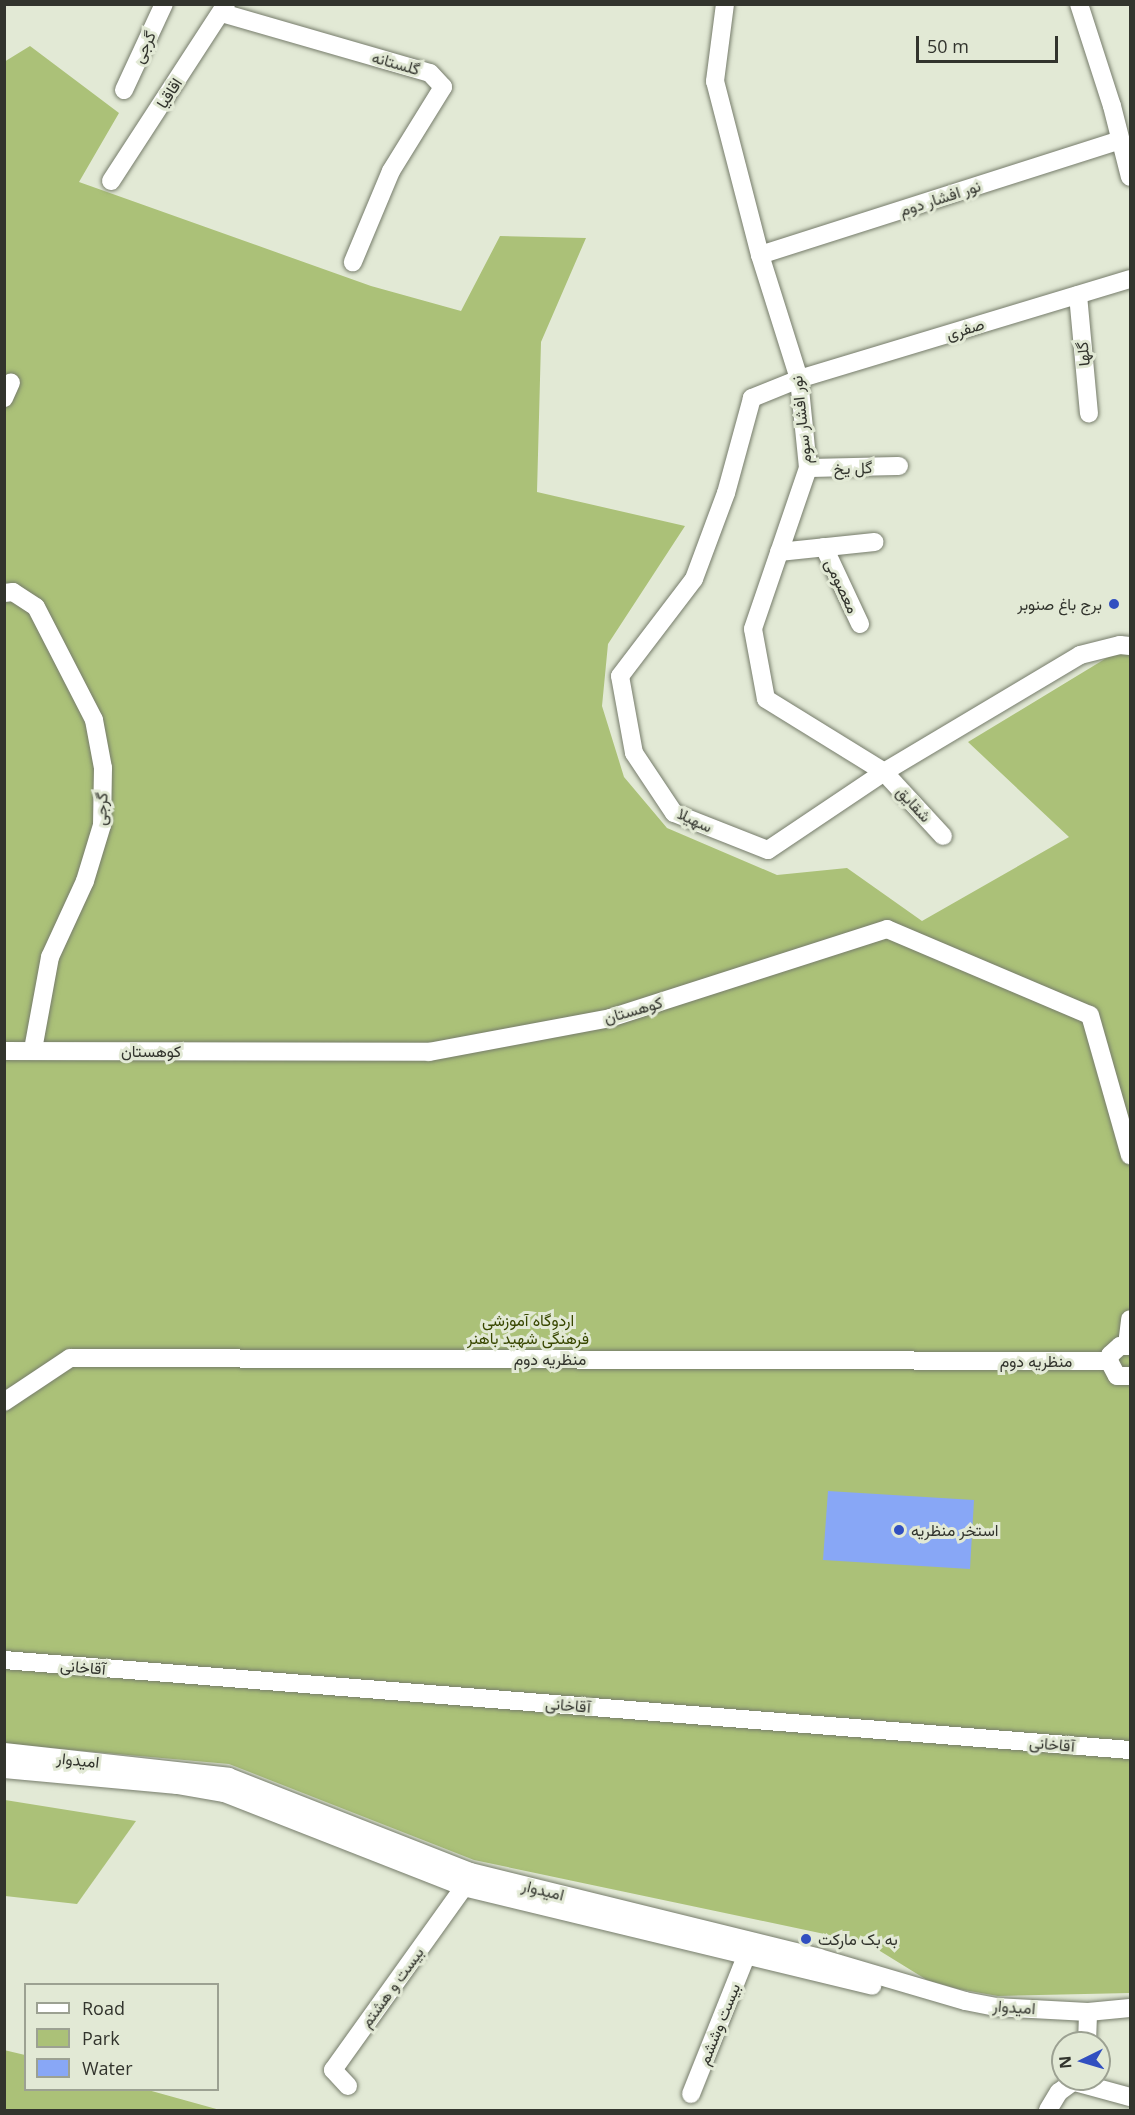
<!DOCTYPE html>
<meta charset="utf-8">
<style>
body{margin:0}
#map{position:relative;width:1135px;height:2115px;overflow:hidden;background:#e2e9d5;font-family:"Open Sans",Vazirmatn,sans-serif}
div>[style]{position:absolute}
.green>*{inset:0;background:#abc178}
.water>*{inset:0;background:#88a7f6}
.roads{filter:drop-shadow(0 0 2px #767c6b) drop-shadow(0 0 2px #767c6b)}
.minor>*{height:18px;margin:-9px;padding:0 9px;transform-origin:9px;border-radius:9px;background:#fff}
.dots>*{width:16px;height:16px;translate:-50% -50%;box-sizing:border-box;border:3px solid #e2e9d5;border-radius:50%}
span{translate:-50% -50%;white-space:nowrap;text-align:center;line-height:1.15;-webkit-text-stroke:6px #e2e9d5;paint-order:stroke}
.street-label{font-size:16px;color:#32342d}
.poi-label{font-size:16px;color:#32342d}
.right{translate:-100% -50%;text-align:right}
.left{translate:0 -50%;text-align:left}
.park-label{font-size:16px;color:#384700}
.frame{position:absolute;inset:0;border:6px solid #32342d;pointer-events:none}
.legend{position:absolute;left:24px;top:1983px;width:195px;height:108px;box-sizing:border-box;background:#e2e9d5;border:2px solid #9ca192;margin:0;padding:8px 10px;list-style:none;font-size:18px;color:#32342d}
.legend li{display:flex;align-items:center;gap:12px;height:30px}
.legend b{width:30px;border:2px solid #9ca192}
.north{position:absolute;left:1051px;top:2031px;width:60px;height:60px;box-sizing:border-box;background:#e2e9d5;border:2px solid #9ca192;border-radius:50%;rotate:265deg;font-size:16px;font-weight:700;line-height:24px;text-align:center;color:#32342d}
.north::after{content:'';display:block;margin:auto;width:21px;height:27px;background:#314fc0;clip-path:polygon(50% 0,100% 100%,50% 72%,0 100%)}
.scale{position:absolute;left:916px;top:36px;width:142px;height:27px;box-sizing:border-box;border:3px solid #32342d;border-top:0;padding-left:8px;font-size:18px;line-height:21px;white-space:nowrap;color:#32342d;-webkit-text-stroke:4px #e2e9d5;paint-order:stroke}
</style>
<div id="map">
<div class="green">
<i style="clip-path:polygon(30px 46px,119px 113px,79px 182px,371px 286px,461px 311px,500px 236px,586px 238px,541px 342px,537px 492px,685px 526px,608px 644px,602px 706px,624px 777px,667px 828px,777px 875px,847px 868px,922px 921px,1069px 837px,968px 742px,1118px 651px,1130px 646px,1130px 1993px,998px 1996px,958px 1989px,927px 1980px,867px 1943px,474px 1860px,229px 1764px,5px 1744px,4px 62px)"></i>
<i style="clip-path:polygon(4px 1800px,5px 1800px,136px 1821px,77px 1904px,5px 1896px)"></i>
<i style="clip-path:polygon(4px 2050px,25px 2055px,26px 2090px,148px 2090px,220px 2110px,5px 2110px)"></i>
</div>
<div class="water">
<i style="clip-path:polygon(828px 1491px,974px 1500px,970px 1569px,823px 1560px)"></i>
</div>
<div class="roads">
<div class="minor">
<i style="left:725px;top:4px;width:78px;rotate:97.4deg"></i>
<i style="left:715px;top:81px;width:180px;rotate:75.5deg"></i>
<i style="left:760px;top:255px;width:130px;rotate:72.5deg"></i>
<i style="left:799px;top:379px;width:89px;rotate:84.2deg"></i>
<i style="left:808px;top:468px;width:170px;rotate:108.9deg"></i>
<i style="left:753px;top:629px;width:71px;rotate:79.5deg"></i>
<i style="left:766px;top:699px;width:139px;rotate:31.7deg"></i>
<i style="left:884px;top:772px;width:87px;rotate:47.3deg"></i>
<i style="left:1079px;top:4px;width:107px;rotate:72.1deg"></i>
<i style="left:1112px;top:106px;width:73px;rotate:75.8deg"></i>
<i style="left:222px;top:13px;width:216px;rotate:16.1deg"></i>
<i style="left:430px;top:73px;width:19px;rotate:47deg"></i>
<i style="left:443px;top:87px;width:99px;rotate:121.8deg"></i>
<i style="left:391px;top:171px;width:99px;rotate:112.7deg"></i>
<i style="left:124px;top:90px;width:95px;rotate:-65.1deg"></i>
<i style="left:111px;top:181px;width:211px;rotate:-57deg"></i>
<i style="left:760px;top:255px;width:378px;rotate:-17.7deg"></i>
<i style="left:1130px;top:279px;width:346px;rotate:163.2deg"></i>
<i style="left:799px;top:379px;width:51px;rotate:158deg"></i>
<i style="left:752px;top:398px;width:98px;rotate:105.3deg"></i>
<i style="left:726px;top:493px;width:92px;rotate:110.4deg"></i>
<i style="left:694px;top:579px;width:122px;rotate:127.3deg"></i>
<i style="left:620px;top:676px;width:78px;rotate:79.7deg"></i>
<i style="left:634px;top:753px;width:72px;rotate:56.3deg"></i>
<i style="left:674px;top:813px;width:101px;rotate:21.5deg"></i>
<i style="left:768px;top:850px;width:140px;rotate:-33.9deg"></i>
<i style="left:884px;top:772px;width:228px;rotate:-30.8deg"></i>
<i style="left:1080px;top:655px;width:41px;rotate:-14deg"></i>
<i style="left:1120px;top:645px;width:10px;rotate:6deg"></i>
<i style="left:1078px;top:295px;width:119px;rotate:84.7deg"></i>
<i style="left:4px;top:398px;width:17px;rotate:-66deg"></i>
<i style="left:808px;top:468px;width:91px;rotate:-1.3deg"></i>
<i style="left:824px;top:547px;width:85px;rotate:64.9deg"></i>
<i style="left:779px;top:552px;width:96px;rotate:-6deg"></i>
<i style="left:4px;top:593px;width:9px;rotate:-6deg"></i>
<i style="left:13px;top:592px;width:27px;rotate:33deg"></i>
<i style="left:36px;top:607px;width:127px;rotate:62.8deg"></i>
<i style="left:94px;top:720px;width:49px;rotate:79.4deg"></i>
<i style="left:103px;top:768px;width:57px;rotate:91deg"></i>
<i style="left:102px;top:825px;width:59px;rotate:106.9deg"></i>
<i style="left:85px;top:881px;width:84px;rotate:114.7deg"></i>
<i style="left:50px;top:957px;width:95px;rotate:100.4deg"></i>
<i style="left:4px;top:1051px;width:425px;rotate:0.1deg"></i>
<i style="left:429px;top:1052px;width:184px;rotate:-10.6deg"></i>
<i style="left:610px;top:1018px;width:291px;rotate:-17.8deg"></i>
<i style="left:887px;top:929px;width:220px;rotate:23deg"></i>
<i style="left:1090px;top:1015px;width:146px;rotate:74.1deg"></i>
<i style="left:1127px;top:1345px;width:26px;rotate:-83deg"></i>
<i style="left:1130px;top:1346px;width:10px;rotate:180deg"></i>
<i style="left:1120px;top:1346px;width:13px;rotate:138deg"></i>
<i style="left:1110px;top:1355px;width:6px;rotate:99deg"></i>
<i style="left:1109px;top:1361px;width:17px;rotate:62deg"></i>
<i style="left:1117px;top:1376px;width:13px"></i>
<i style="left:4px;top:1402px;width:79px;rotate:-33.7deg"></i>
<i style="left:70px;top:1358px;width:1039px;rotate:0.17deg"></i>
<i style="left:4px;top:1660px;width:1130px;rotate:4.57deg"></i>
<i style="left:4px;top:1752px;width:226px;rotate:6.3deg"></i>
<i style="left:229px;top:1777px;width:259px;rotate:21.5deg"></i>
<i style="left:470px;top:1872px;width:359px;rotate:13.8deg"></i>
<i style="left:819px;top:1958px;width:152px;rotate:16.4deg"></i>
<i style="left:965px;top:2001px;width:31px;rotate:11deg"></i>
<i style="left:995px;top:2007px;width:93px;rotate:3.1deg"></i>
<i style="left:1088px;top:2012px;width:42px;rotate:-5.4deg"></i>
<i style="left:4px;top:1769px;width:174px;rotate:5.3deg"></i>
<i style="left:177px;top:1785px;width:48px;rotate:9.7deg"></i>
<i style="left:224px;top:1793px;width:258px;rotate:21.4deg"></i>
<i style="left:464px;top:1887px;width:420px;rotate:13.6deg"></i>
<i style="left:1087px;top:2043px;width:31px;rotate:-88deg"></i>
<i style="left:1075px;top:2082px;width:57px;rotate:15.3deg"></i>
<i style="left:348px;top:2086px;width:22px;rotate:-133deg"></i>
<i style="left:333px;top:2070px;width:225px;rotate:-54.4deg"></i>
<i style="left:464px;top:1887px;width:12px;rotate:-66deg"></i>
<i style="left:691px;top:2094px;width:151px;rotate:-68.2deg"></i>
<i style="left:1048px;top:2110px;width:21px;rotate:-59deg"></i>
<i style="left:1059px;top:2092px;width:22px;rotate:-36deg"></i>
</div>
</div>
<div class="dots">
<i style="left:1114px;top:604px;background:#314fc0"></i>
<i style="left:899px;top:1530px;background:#314fc0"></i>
<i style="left:806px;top:1939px;background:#314fc0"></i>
</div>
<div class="street-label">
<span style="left:144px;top:47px;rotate:-65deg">گرجی</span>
<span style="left:396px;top:63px;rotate:16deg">گلستانه</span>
<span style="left:169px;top:93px;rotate:-57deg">اقاقیا</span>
<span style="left:940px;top:198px;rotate:-18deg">نور افشار دوم</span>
<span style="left:965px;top:329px;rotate:-17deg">صفری</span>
<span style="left:1083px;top:354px;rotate:-96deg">گلها</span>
<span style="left:801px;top:420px;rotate:-96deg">نور افشار سوم</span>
<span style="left:853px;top:468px;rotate:-2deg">گل یخ</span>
<span style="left:842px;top:586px;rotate:65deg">معصومی</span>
<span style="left:914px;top:804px;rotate:47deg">شقایق</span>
<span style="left:101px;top:809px;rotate:-87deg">گرجی</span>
<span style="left:695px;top:820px;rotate:25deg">سهیلا</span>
<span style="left:633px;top:1010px;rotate:-16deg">کوهستان</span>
<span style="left:151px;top:1051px">کوهستان</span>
<span style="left:550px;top:1359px">منظریه دوم</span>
<span style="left:1036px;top:1361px">منظریه دوم</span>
<span style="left:83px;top:1667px;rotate:5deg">آقاخانی</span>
<span style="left:568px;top:1705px;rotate:5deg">آقاخانی</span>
<span style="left:1052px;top:1744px;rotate:5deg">آقاخانی</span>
<span style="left:78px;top:1760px;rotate:6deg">امیدوار</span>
<span style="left:543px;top:1890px;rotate:14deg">امیدوار</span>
<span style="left:392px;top:1987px;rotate:-54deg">بیست و هشتم</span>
<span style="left:1014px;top:2007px;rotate:4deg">امیدوار</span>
<span style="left:719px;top:2024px;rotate:-68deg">بیست وششم</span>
</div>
<div class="poi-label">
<span class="right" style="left:1102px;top:604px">برج باغ صنوبر</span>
<span class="left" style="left:911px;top:1530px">استخر منظریه</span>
<span class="left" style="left:818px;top:1939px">به بک مارکت</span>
</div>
<div class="park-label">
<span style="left:528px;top:1329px">اردوگاه آموزشی<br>فرهنگی شهید باهنر</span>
</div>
<div class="frame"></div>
<ul class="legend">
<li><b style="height:8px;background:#fff"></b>Road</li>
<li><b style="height:16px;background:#abc178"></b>Park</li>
<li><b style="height:16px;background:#88a7f6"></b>Water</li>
</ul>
<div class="north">N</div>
<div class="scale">50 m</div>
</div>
